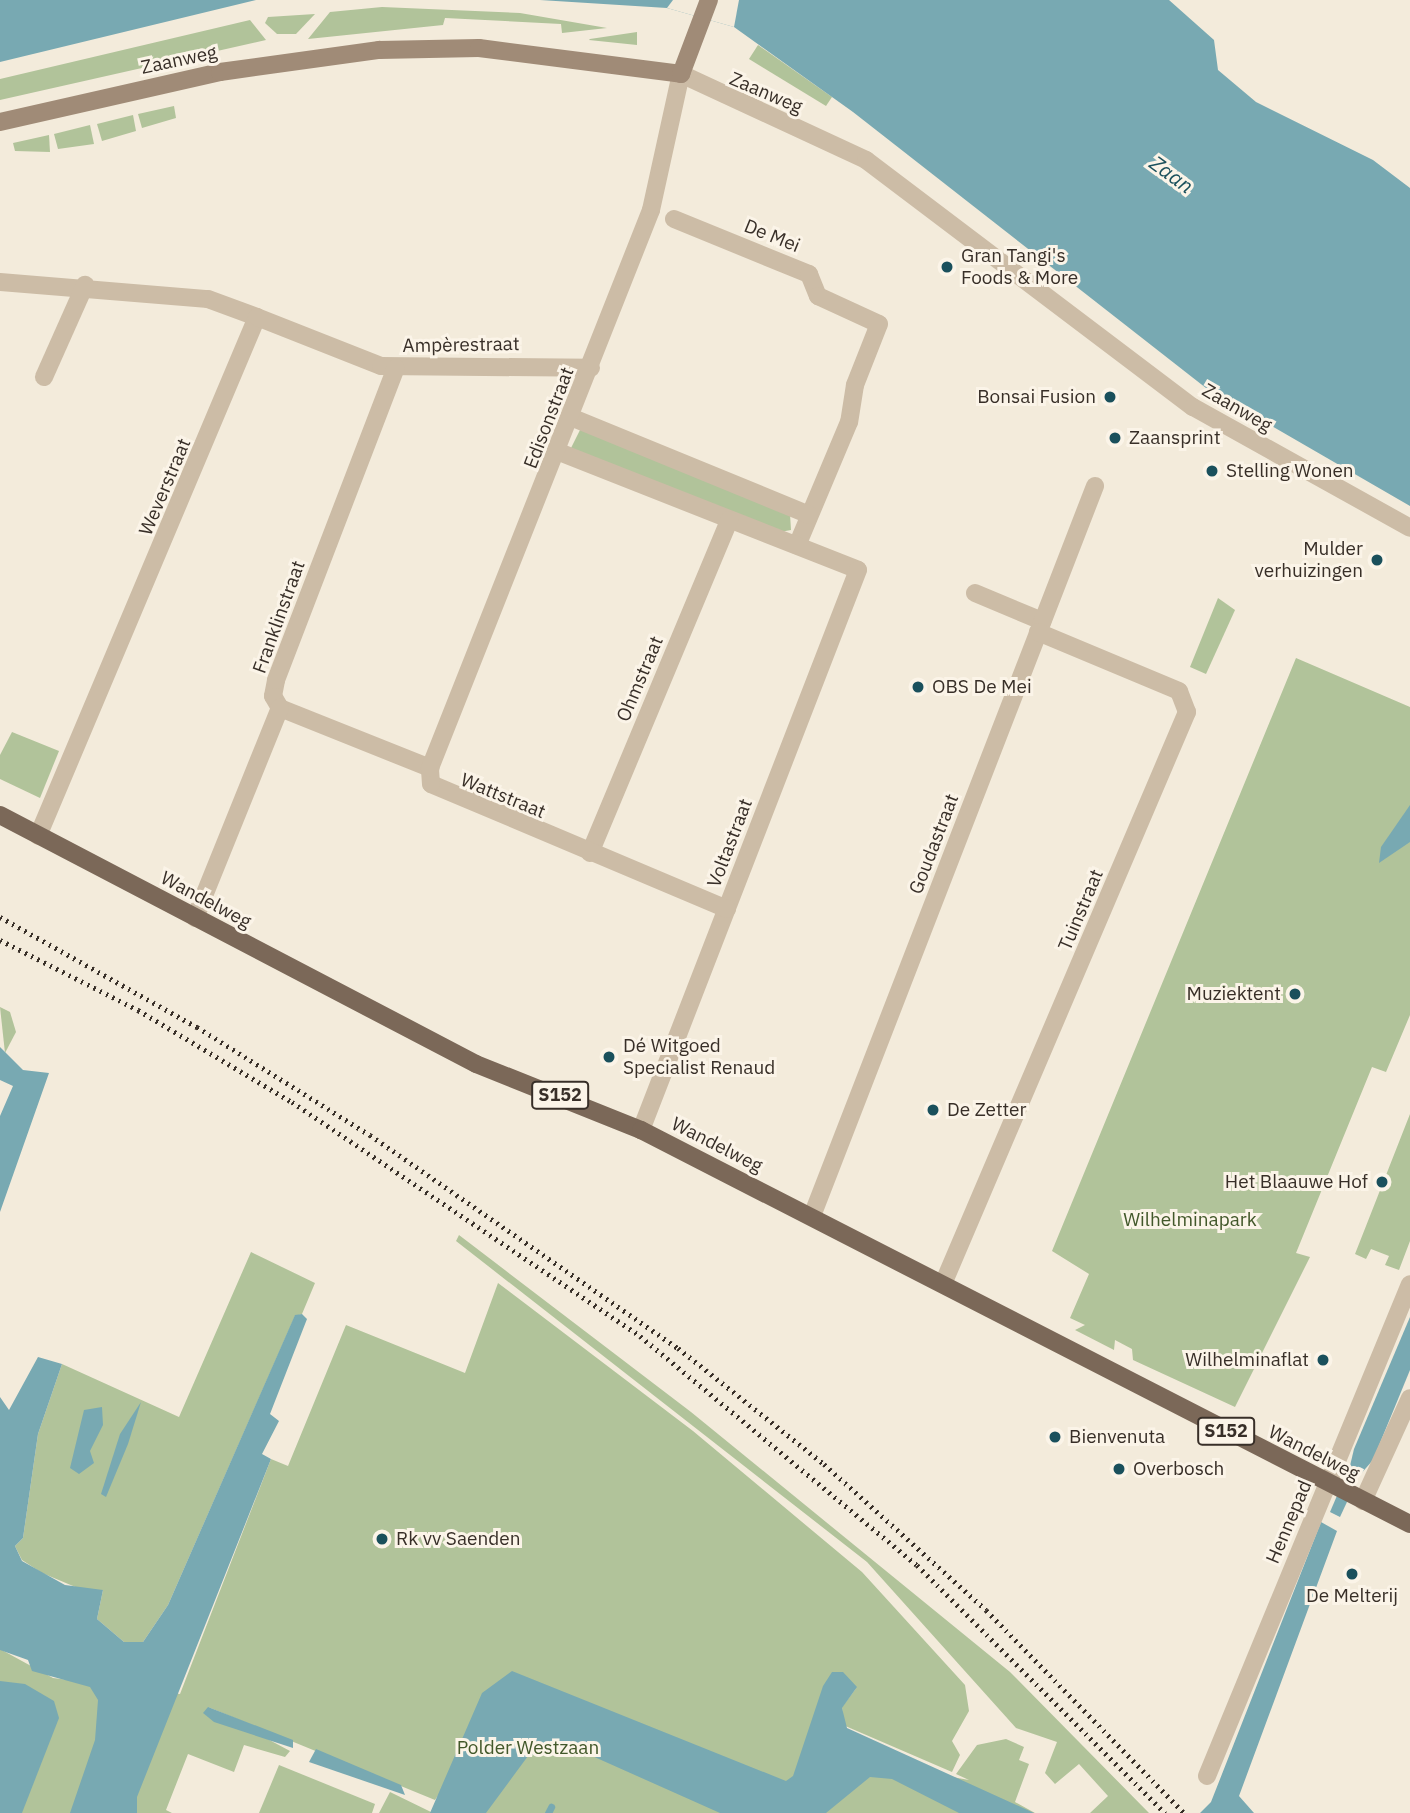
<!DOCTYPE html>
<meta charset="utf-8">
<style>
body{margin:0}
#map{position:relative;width:1410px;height:1813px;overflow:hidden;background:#f3ebdb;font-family:"IBM Plex Sans",sans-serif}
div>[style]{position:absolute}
.green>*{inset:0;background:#b1c39a}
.water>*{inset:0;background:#78a9b2}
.pier>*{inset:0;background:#f3ebdb}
.stream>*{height:7px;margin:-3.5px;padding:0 3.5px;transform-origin:3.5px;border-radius:3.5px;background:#78a9b2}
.minor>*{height:18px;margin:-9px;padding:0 9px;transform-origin:9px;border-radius:9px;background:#ccbca6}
.secondary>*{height:18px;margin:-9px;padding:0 9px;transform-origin:9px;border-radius:9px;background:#a08b77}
.primary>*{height:18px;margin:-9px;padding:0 9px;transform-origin:9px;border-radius:9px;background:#7b6858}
.rail>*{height:5px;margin-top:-2.5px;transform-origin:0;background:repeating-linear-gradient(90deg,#382f28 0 2px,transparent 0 7px)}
.dots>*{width:19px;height:19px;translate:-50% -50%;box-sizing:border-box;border:4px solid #fbf4e8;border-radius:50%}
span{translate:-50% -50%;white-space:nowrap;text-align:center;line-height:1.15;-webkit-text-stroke:6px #fbf4e8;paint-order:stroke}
.shield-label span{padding:2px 5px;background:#fbf4e8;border:2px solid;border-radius:5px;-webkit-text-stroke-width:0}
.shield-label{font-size:18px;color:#382f28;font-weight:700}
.street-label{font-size:19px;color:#382f28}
.poi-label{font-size:19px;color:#382f28}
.left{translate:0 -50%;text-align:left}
.right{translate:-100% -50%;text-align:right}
.park-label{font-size:19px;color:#42582a}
.water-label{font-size:21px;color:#1a505c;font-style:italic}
</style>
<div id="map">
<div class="green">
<i style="clip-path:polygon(382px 7px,520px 13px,607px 28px,562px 33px,561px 24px,445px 18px,443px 25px,308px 39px,330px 12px)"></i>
<i style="clip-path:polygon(315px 14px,296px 34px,277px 34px,265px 23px,268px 17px)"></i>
<i style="clip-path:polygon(250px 20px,266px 40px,0 100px,0 79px)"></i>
<i style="clip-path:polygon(637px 32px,637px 45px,589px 40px,590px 39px)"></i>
<i style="clip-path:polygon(758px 45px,832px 97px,826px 106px,749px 59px)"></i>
<i style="clip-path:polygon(174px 106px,176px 118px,142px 128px,138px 114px)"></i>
<i style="clip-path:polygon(133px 115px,136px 131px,102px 141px,97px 124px)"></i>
<i style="clip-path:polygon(90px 125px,94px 144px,58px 149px,54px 134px)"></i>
<i style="clip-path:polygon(49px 135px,50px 152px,15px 151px,13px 143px)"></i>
<i style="clip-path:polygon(581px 428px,790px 514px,791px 530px,780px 532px,570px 450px)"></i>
<i style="clip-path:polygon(1218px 598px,1235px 610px,1206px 674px,1190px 667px)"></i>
<i style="clip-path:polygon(1296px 658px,1410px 707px,1410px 1015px,1386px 1072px,1372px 1067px,1296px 1253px,1310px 1257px,1235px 1407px,1133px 1360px,1132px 1349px,1115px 1340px,1114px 1350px,1075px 1330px,1085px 1325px,1070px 1318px,1089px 1274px,1052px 1251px)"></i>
<i style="clip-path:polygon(12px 732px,59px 751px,40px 798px,0 779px,0 755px)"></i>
<i style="clip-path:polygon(0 1007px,10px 1012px,16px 1032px,5px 1053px)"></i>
<i style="clip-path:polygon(1410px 1114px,1410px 1241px,1399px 1270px,1385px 1265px,1389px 1256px,1371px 1249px,1366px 1259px,1355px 1254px)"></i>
<i style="clip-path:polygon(459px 1235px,691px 1412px,1010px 1672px,1149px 1813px,1090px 1813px,1108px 1796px,1079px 1764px,1055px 1784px,1045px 1773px,1057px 1742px,1016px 1728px,867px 1562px,456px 1241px)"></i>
<i style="clip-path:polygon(251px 1252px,315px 1283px,302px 1314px,295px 1316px,168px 1605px,143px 1642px,124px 1642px,97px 1619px,103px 1590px,85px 1591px,42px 1573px,22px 1560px,15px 1546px,23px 1538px,38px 1434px,62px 1364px,179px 1417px)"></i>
<i style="clip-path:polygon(498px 1283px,693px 1431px,862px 1572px,965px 1685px,969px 1711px,952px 1741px,960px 1755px,952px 1772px,843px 1725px,842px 1707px,857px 1687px,802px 1750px,969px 1780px,956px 1774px,977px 1745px,1006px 1739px,1024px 1747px,1019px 1760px,1029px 1764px,1015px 1802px,1035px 1813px,379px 1813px,390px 1792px,431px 1812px,439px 1794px,435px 1800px,208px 1707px,290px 1751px,285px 1757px,244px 1745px,234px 1772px,188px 1754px,166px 1810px,172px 1813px,0 1813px,0 1649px,53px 1678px,180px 1694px,271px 1459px,288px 1466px,346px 1325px,465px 1373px)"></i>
<i style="clip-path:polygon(279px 1765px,375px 1804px,372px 1813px,259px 1813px)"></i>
</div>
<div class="water">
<i style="clip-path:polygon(0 0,256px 0,0 62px)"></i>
<i style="clip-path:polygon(540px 0,1169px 0,1214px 40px,1218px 70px,1256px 102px,1373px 160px,1410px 188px,1410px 506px,1206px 388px,853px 112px,734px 27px,667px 8px)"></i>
<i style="clip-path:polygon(1410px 805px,1410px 842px,1379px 863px,1381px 847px)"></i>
<i style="clip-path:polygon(0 1047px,23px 1070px,49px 1073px,0 1212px,0 1116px,13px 1086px,0 1080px)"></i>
<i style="clip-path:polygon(302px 1314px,307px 1319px,270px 1414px,279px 1421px,262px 1454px,271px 1459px,137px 1797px,137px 1813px,70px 1813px,95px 1740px,98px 1700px,90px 1687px,32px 1671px,28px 1660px,0 1650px,0 1397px,9px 1410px,38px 1357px,62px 1364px,38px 1434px,23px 1538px,15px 1546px,22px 1561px,65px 1585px,103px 1590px,97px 1619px,124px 1642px,143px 1642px,168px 1605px,295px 1315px)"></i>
<i style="clip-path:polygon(1410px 1317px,1410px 1370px,1373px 1460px,1359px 1476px,1349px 1470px,1354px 1449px)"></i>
<i style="clip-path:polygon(141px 1402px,128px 1444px,106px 1497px,101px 1494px,120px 1434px)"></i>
<i style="clip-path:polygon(102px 1407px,103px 1425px,90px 1451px,94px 1463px,79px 1474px,70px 1468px,84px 1410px)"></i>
<i style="clip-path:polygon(1342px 1484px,1353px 1489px,1340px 1517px,1330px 1512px)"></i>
<i style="clip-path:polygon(1321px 1522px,1337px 1531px,1239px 1796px,1254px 1813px,1200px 1813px,1211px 1802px)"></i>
<i style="clip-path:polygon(512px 1671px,786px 1781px,793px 1776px,823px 1686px,832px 1672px,843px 1672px,857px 1687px,842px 1708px,847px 1728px,1034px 1813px,959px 1813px,892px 1779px,870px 1777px,826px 1813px,720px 1813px,581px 1751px,555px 1750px,528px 1756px,486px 1813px,430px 1813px,482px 1693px)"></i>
<i style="clip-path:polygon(0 1681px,25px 1684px,54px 1701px,59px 1718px,22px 1813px,0 1813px)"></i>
<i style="clip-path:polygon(208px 1707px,293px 1740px,293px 1748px,214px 1722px,203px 1713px)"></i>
<i style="clip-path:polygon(316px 1749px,401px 1785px,405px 1795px,309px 1762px)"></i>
</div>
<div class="pier">
<i style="clip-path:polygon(673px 0,739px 0,734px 27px,667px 8px)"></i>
</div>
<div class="stream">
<i style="left:548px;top:1813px;width:7px;rotate:-63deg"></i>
</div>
<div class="minor">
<i style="left:674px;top:219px;width:146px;rotate:22.2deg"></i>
<i style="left:809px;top:274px;width:24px;rotate:68deg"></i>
<i style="left:818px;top:296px;width:67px;rotate:24.7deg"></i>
<i style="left:879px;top:324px;width:66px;rotate:111.5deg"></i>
<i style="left:855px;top:385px;width:37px;rotate:99deg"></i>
<i style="left:849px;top:422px;width:134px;rotate:112.8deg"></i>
<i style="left:0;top:282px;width:209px;rotate:4.7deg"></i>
<i style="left:208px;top:299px;width:52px;rotate:20.2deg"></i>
<i style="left:257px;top:317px;width:563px;rotate:112.88deg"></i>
<i style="left:257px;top:317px;width:133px;rotate:21.6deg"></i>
<i style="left:381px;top:366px;width:210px;rotate:0.5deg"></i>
<i style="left:44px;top:377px;width:101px;rotate:-66deg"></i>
<i style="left:573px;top:418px;width:255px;rotate:22.3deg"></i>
<i style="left:559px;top:452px;width:321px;rotate:21.5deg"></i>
<i style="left:858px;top:570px;width:601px;rotate:111.18deg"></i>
<i style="left:975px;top:593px;width:73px;rotate:22.7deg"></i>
<i style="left:280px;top:708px;width:14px;rotate:-120deg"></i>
<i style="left:273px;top:696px;width:16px;rotate:-79deg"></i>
<i style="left:276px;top:680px;width:334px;rotate:-69deg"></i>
<i style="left:280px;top:708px;width:162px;rotate:21.8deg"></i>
<i style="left:590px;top:853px;width:361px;rotate:-67.3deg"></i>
<i style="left:727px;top:909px;width:321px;rotate:-157.1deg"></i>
<i style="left:431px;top:784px;width:16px;rotate:-94deg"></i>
<i style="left:430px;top:768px;width:600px;rotate:-68.39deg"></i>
<i style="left:651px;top:210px;width:139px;rotate:-77.6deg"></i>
<i style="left:681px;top:74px;width:204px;rotate:24.9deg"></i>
<i style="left:866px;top:160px;width:410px;rotate:37.1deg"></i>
<i style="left:1193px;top:407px;width:248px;rotate:29.1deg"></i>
<i style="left:195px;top:918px;width:227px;rotate:-68deg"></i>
<i style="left:812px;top:1216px;width:783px;rotate:-68.81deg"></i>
<i style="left:943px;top:1284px;width:622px;rotate:-66.9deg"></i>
<i style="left:1187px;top:712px;width:22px;rotate:-111deg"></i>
<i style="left:1179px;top:691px;width:153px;rotate:-157.3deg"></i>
<i style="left:1363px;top:1501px;width:113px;rotate:-65.5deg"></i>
<i style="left:1207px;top:1776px;width:532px;rotate:-67.58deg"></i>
</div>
<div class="secondary">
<i style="left:0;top:122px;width:226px;rotate:-12.8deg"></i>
<i style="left:220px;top:72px;width:161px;rotate:-7.9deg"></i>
<i style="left:379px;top:50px;width:100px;rotate:-1.1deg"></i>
<i style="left:479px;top:48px;width:204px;rotate:7.3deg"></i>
<i style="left:681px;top:74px;width:79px;rotate:-69.3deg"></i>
</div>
<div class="primary">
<i style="left:0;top:815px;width:537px;rotate:27.61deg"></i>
<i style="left:476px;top:1064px;width:178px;rotate:21.8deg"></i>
<i style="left:641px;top:1130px;width:864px;rotate:27.13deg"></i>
</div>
<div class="rail">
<i style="left:0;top:917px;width:226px;rotate:29.2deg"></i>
<i style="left:197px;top:1027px;width:204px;rotate:32deg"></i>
<i style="left:370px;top:1135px;width:374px;rotate:34.7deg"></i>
<i style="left:678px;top:1348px;width:186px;rotate:38.5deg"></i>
<i style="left:824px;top:1464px;width:218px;rotate:42deg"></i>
<i style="left:986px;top:1610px;width:284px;rotate:45.7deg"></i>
<i style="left:0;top:940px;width:155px;rotate:26.9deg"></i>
<i style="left:138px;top:1010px;width:179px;rotate:30.9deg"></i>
<i style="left:292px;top:1102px;width:419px;rotate:33.9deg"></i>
<i style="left:640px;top:1336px;width:359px;rotate:39.6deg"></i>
<i style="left:917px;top:1565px;width:351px;rotate:45deg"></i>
</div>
<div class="dots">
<i style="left:947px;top:267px;background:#1a505c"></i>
<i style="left:1110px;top:397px;background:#1a505c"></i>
<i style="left:1115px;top:438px;background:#1a505c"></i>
<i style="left:1212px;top:471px;background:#1a505c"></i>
<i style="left:1377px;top:560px;background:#1a505c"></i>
<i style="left:918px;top:687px;background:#1a505c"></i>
<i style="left:1295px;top:994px;background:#1a505c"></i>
<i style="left:609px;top:1057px;background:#1a505c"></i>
<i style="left:933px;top:1110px;background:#1a505c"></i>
<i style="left:1382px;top:1182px;background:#1a505c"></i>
<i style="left:1323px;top:1360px;background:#1a505c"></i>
<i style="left:1055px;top:1437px;background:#1a505c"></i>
<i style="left:1119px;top:1469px;background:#1a505c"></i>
<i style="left:382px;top:1539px;background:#1a505c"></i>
<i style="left:1352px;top:1574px;background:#1a505c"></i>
</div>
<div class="shield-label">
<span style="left:560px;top:1095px">S152</span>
<span style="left:1226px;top:1431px">S152</span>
</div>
<div class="street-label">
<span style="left:179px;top:60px;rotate:-12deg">Zaanweg</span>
<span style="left:766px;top:93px;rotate:23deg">Zaanweg</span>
<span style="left:772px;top:236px;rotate:22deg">De Mei</span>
<span style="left:461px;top:345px;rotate:-1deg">Ampèrestraat</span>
<span style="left:1237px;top:408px;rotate:30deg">Zaanweg</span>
<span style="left:549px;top:418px;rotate:-69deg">Edisonstraat</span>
<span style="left:165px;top:487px;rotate:-67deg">Weverstraat</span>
<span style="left:279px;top:617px;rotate:-70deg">Franklinstraat</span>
<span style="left:640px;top:679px;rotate:-67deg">Ohmstraat</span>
<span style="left:503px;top:796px;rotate:22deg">Wattstraat</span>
<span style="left:730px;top:843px;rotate:-69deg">Voltastraat</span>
<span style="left:934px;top:844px;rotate:-69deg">Goudastraat</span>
<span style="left:206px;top:900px;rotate:28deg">Wandelweg</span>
<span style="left:1081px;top:910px;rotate:-67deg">Tuinstraat</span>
<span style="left:717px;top:1145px;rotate:27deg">Wandelweg</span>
<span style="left:1314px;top:1453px;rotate:27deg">Wandelweg</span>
<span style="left:1289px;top:1522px;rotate:-67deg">Hennepad</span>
</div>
<div class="poi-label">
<span class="left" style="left:961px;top:267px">Gran Tangi's<br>Foods &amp; More</span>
<span class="right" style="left:1096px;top:397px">Bonsai Fusion</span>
<span class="left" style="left:1129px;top:438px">Zaansprint</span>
<span class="left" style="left:1226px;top:471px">Stelling Wonen</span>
<span class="right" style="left:1363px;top:560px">Mulder<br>verhuizingen</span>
<span class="left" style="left:932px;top:687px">OBS De Mei</span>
<span class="right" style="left:1281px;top:994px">Muziektent</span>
<span class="left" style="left:623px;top:1057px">Dé Witgoed<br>Specialist Renaud</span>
<span class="left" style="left:947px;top:1110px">De Zetter</span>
<span class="right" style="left:1368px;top:1182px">Het Blaauwe Hof</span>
<span class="right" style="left:1309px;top:1360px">Wilhelminaflat</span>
<span class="left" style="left:1069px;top:1437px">Bienvenuta</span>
<span class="left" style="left:1133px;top:1469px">Overbosch</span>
<span class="left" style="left:396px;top:1539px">Rk vv Saenden</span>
<span style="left:1352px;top:1596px">De Melterij</span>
</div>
<div class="park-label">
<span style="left:1190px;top:1220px">Wilhelminapark</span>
<span style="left:528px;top:1748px">Polder Westzaan</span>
</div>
<div class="water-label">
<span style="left:1172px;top:174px;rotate:36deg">Zaan</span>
</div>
</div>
